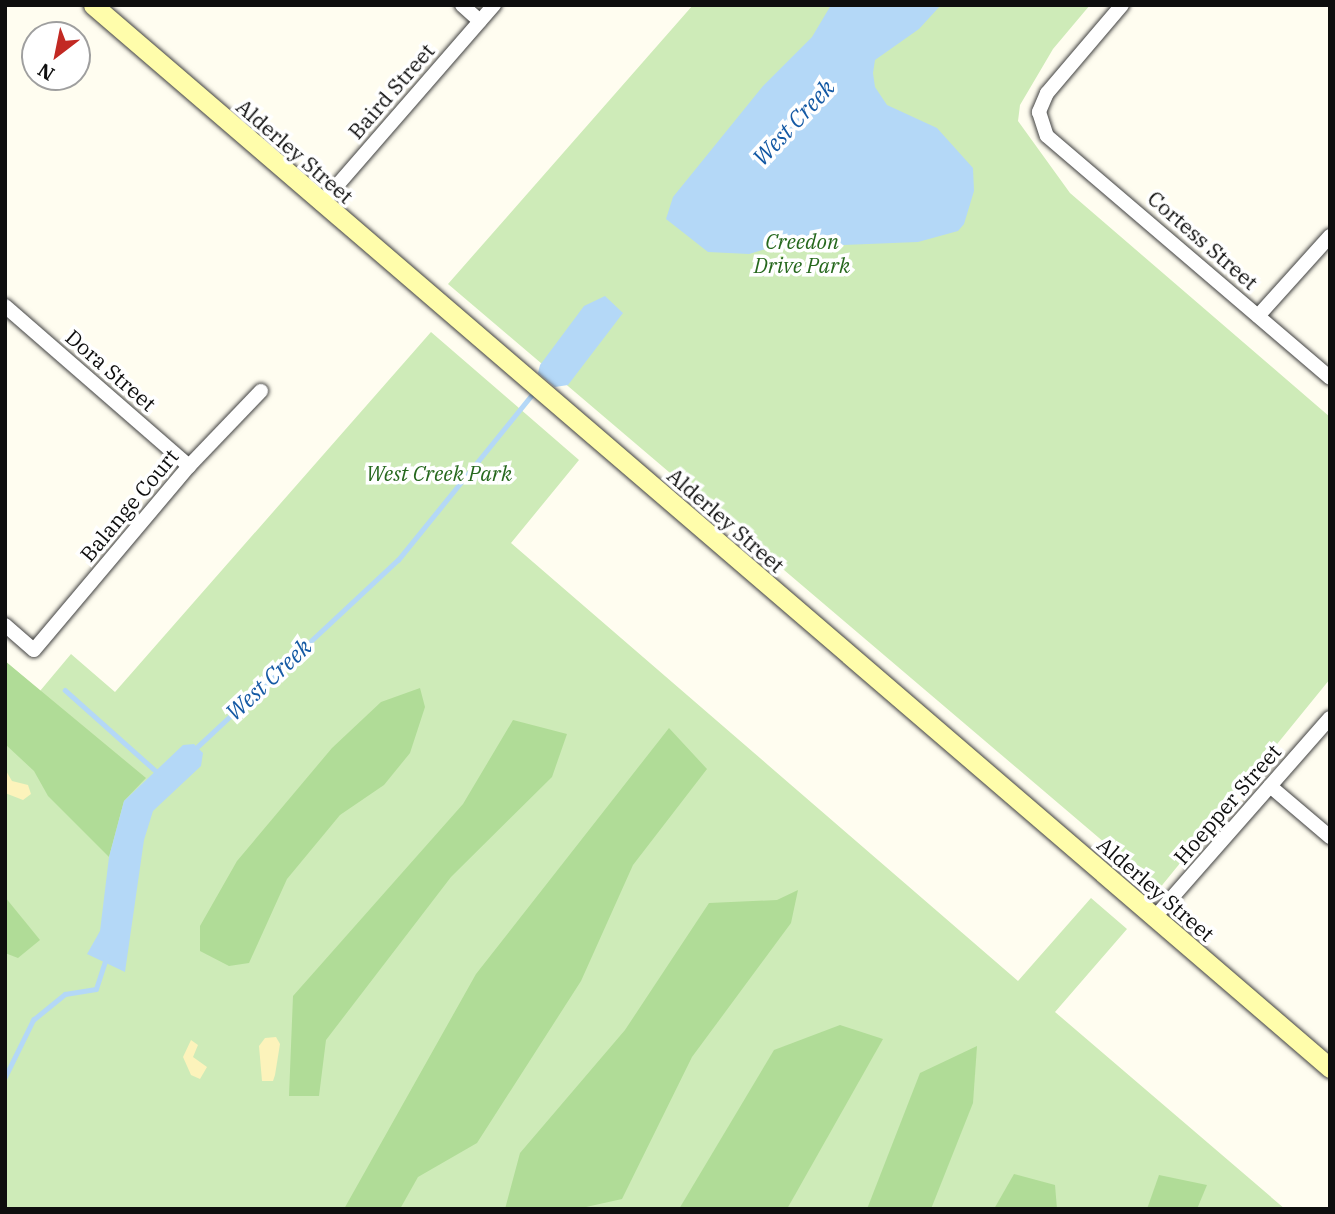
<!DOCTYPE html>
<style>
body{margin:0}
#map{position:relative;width:1335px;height:1214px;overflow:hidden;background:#fffdf0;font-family:"IBM Plex Serif",serif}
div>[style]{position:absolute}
.green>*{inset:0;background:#ceebb8}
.forest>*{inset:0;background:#b0dc97}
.sand>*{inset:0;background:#fcf3bb}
.water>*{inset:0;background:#b4d8f7}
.stream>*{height:4.5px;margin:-2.25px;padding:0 2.25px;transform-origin:2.25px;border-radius:2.25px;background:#b4d8f7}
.roads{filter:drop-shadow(0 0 2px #414141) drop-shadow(0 0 2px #414141)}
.street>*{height:14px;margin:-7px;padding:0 7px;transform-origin:7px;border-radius:7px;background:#fff}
.secondary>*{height:19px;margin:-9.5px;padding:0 9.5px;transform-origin:9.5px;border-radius:9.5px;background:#fffdab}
span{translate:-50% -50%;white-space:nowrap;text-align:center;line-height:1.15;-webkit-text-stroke:7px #fff;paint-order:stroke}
.street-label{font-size:21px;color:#0e0e0e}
.park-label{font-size:21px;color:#26681d;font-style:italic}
.water-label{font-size:23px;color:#1459a4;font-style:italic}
.frame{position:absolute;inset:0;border:7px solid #0e0e0e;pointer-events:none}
.north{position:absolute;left:21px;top:21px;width:70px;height:70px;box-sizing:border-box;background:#fff;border:2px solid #9f9f9f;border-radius:50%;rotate:212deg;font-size:19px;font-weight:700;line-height:28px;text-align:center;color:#0e0e0e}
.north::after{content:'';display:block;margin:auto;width:24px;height:32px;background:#c22923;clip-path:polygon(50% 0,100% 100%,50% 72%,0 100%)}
</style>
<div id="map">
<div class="green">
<i style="clip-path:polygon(693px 5px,1090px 5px,1053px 49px,1020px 105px,1018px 121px,1070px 193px,1330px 417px,1330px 679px,1159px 889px,448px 284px)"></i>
<i style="clip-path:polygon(431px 332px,579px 460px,511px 543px,1018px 981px,1091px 898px,1127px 929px,1055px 1012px,1285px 1209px,5px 1209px,5px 661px,40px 691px,71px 654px,115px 692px)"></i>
</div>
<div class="forest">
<i style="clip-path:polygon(5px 661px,146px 778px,124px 801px,109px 857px,48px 796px,34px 771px,5px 744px)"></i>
<i style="clip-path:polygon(420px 688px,425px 707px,410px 753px,384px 785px,340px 815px,287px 879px,249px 963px,229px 966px,200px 951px,200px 926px,237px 861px,332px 748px,381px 702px)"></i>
<i style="clip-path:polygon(513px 720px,567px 734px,552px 777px,451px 877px,326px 1040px,319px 1096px,289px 1096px,293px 996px,463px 804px)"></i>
<i style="clip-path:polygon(669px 728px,707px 769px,633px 865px,581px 981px,477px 1143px,418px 1177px,400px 1209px,344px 1209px,476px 974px)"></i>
<i style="clip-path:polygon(798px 890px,791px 923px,692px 1057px,622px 1199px,577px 1209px,505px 1209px,520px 1153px,625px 1030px,709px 903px,777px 900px)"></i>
<i style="clip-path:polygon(5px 897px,40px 940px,18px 958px,5px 953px)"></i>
<i style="clip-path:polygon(840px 1025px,883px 1039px,787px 1209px,679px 1209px,774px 1050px)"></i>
<i style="clip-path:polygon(977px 1046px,973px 1103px,931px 1209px,867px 1209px,920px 1073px)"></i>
<i style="clip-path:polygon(1014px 1174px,1055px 1185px,1057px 1209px,994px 1209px)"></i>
<i style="clip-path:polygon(1159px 1175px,1207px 1185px,1197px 1209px,1147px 1209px)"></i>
</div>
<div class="sand">
<i style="clip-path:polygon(5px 769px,12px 781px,28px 785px,31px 794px,23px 800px,5px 793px)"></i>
<i style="clip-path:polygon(276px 1037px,280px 1044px,275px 1075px,273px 1081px,262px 1081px,259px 1046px,265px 1038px)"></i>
<i style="clip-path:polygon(191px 1040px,198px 1045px,193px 1057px,207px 1067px,200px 1079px,191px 1075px,183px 1057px)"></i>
</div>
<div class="water">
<i style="clip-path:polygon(831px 5px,941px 5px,919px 29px,875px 60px,873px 73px,875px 87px,887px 105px,937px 128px,973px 168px,974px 191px,964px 224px,958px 231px,918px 242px,769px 248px,749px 254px,708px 252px,666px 219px,673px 197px,763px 86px,812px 37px)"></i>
<i style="clip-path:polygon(605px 296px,623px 313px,568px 385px,555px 387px,538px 373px,540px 365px,584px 306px)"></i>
<i style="clip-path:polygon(194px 744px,203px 753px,201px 766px,153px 811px,144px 840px,125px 972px,87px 954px,100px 931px,109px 857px,124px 801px,183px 745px)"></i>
</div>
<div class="stream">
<i style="left:65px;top:690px;width:125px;rotate:41.7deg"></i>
<i style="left:195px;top:749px;width:277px;rotate:-43deg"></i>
<i style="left:398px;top:560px;width:218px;rotate:-51deg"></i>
<i style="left:5px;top:1077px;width:64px;rotate:-63.8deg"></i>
<i style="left:33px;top:1020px;width:41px;rotate:-39.1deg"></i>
<i style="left:65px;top:994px;width:31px;rotate:-9deg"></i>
<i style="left:96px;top:989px;width:33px;rotate:-72deg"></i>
</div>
<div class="roads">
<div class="street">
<i style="left:462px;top:5px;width:24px;rotate:42deg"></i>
<i style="left:1122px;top:5px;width:116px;rotate:130.4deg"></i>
<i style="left:1047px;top:93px;width:21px;rotate:113deg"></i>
<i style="left:1039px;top:112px;width:25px;rotate:72deg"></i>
<i style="left:1047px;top:136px;width:372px;rotate:40.5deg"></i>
<i style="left:321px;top:204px;width:264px;rotate:-49deg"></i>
<i style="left:5px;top:306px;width:244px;rotate:41deg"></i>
<i style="left:1258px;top:316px;width:108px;rotate:-48deg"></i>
<i style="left:5px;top:625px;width:38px;rotate:41deg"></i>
<i style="left:34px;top:650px;width:241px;rotate:-49.9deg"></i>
<i style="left:189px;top:466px;width:104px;rotate:-46.2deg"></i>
<i style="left:1270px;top:786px;width:79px;rotate:40.4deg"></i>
<i style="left:1155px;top:917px;width:265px;rotate:-48.7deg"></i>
</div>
<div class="secondary">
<i style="left:93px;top:5px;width:1631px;rotate:40.67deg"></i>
</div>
</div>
<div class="street-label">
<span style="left:391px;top:91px;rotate:-49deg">Baird Street</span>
<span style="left:295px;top:151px;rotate:41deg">Alderley Street</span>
<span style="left:1203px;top:240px;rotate:41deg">Cortess Street</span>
<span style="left:111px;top:370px;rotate:41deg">Dora Street</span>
<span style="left:129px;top:505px;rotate:-50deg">Balange Court</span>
<span style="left:726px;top:520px;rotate:41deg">Alderley Street</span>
<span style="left:1227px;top:804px;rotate:-49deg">Hoepper Street</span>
<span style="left:1156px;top:889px;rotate:41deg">Alderley Street</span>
</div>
<div class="park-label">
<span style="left:802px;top:253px">Creedon<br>Drive Park</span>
<span style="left:439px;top:473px">West Creek Park</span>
</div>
<div class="water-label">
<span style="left:793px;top:122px;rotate:-47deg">West Creek</span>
<span style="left:268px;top:679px;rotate:-43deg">West Creek</span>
</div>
<div class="frame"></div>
<div class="north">N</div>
</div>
